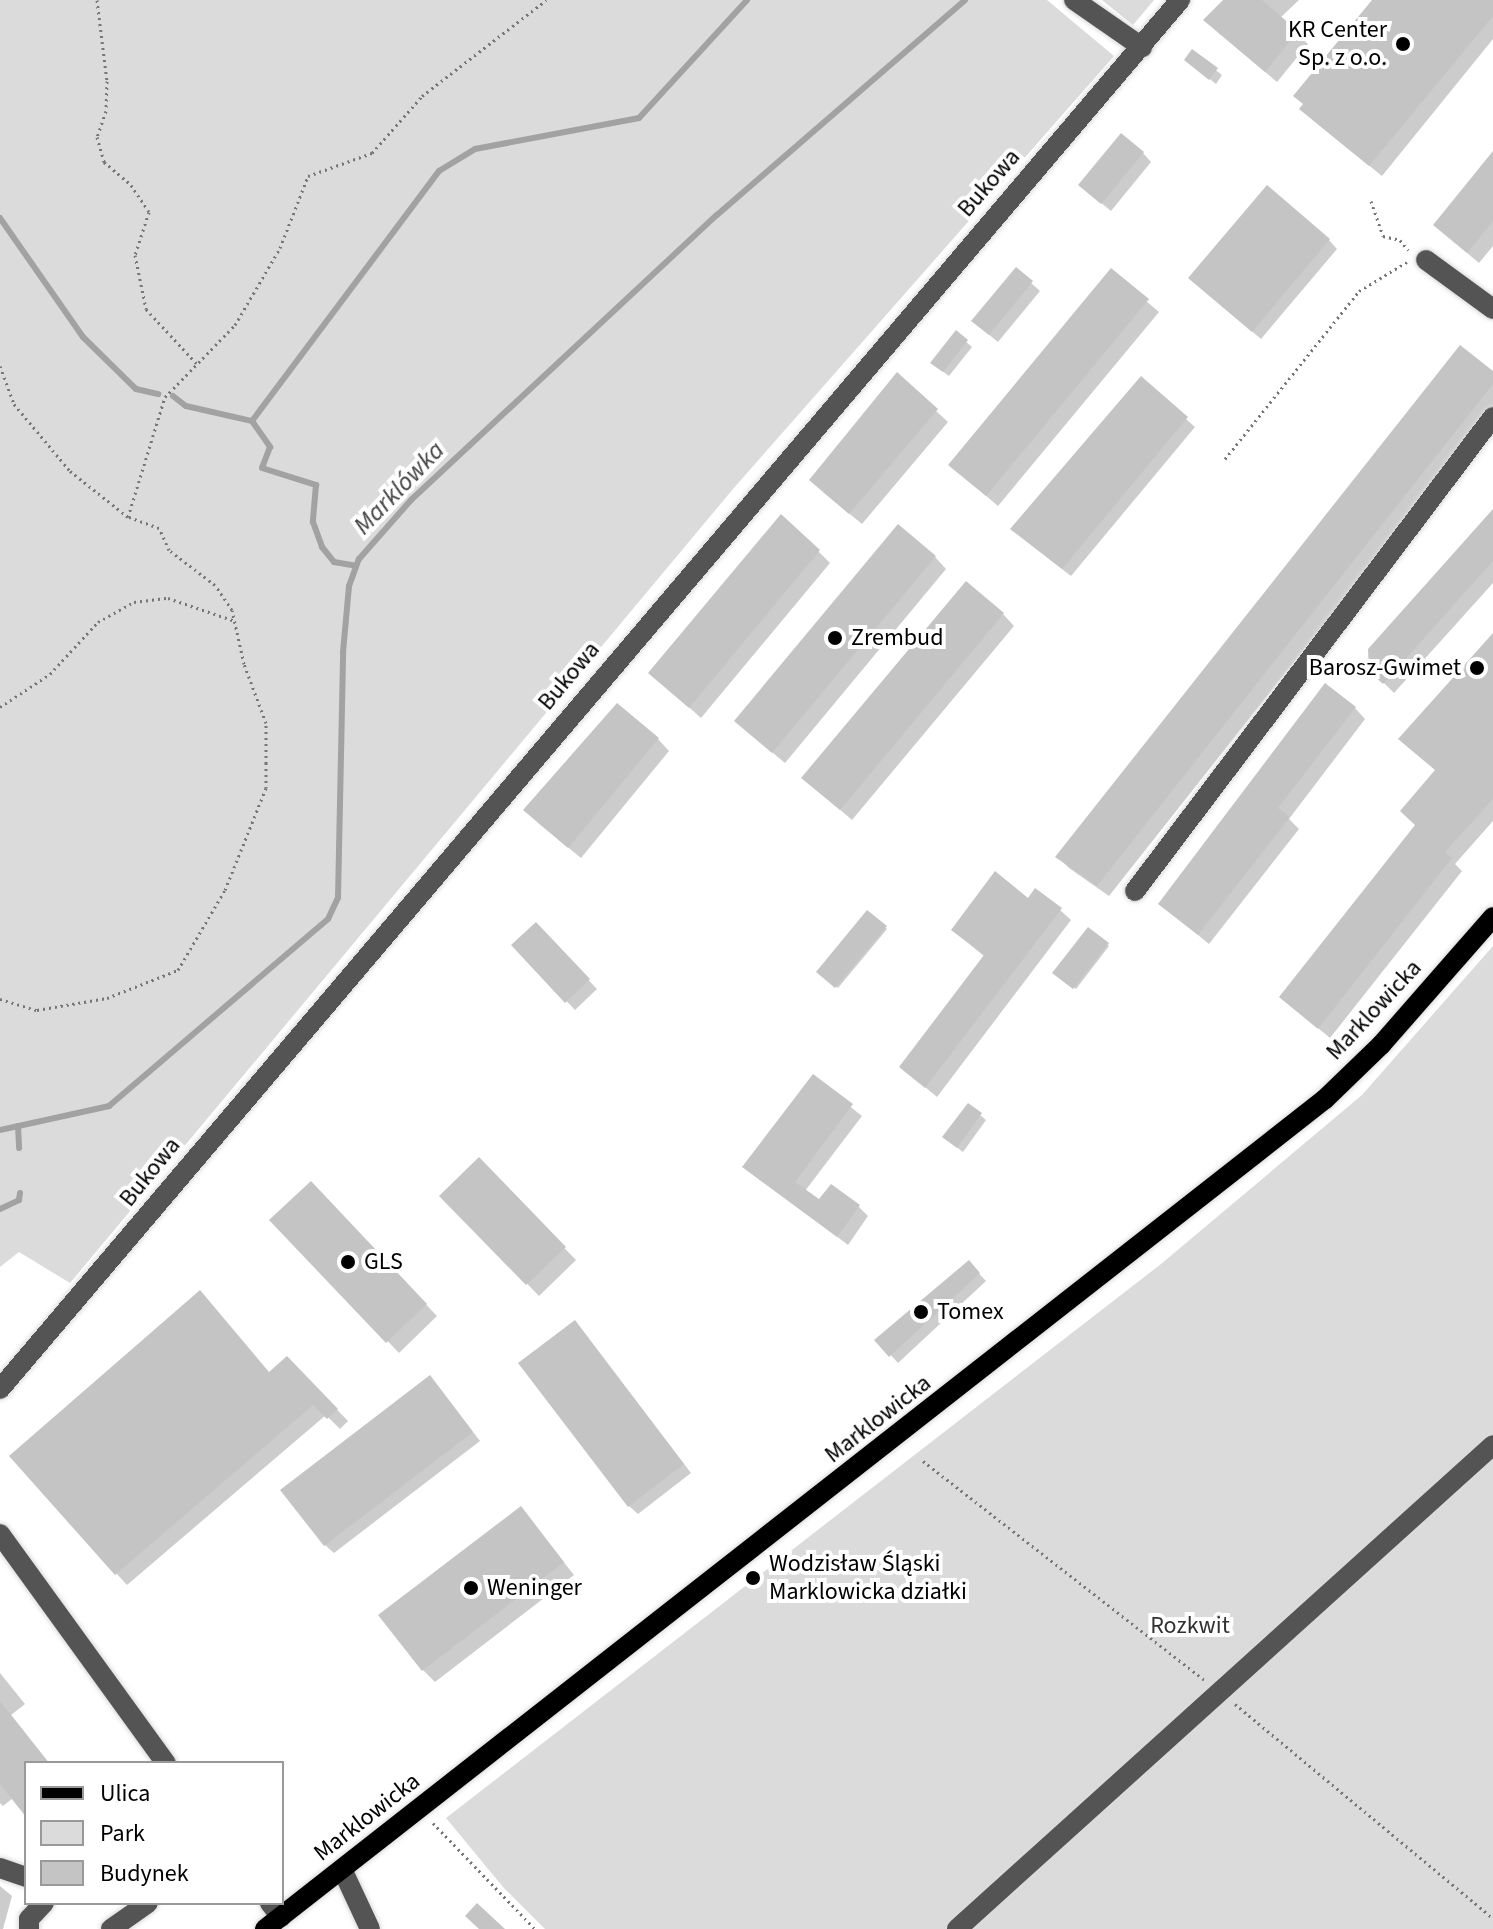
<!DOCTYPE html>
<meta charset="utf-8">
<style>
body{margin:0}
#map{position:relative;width:1493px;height:1929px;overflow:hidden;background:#fff;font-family:"Source Sans 3",sans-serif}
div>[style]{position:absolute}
.green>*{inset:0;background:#dbdbdb}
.shadow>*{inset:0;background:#0003}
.stream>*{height:6px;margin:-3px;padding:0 3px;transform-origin:3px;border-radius:3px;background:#a2a2a2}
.building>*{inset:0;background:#c4c4c4}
.path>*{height:3px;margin-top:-1.5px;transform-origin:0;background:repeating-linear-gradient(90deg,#767676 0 2px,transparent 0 6px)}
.roads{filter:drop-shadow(0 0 2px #dbdbdb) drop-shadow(0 0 2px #dbdbdb)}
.minor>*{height:20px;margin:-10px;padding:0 10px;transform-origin:10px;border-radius:10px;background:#545454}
.major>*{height:20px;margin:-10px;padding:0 10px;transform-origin:10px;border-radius:10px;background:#000}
.dots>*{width:22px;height:22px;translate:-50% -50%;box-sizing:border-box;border:4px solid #fff;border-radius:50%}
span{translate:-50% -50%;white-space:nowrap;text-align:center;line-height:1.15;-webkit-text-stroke:8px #fff;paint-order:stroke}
.poi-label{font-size:24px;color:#000}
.right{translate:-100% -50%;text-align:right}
.left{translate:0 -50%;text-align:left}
.street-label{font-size:24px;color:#000}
.park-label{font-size:24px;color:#323232}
.water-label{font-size:26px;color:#434343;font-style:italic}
.legend{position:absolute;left:24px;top:1761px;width:260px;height:144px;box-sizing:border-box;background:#fff;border:2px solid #999;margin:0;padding:10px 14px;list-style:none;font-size:24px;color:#000}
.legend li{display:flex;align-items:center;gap:16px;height:40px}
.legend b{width:40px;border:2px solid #999}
</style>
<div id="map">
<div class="green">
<i style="clip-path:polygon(0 0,1047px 0,1114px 56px,733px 489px,70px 1283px,19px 1252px,0 1267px)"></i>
<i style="clip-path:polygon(1102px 0,1154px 0,1133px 25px)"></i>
<i style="clip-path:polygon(1493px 946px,1493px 1929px,545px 1929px,503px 1887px,446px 1818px,1161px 1264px,1362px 1095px)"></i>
</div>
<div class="shadow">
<i style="clip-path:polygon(1226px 0,1299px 0,1280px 18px,1308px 44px,1277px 82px,1218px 32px)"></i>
<i style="clip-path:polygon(1375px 0,1493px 0,1493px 39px,1382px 176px,1313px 120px)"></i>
<i style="clip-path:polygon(1192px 52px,1222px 75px,1216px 84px,1192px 65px)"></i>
<i style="clip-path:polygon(1143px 153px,1151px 162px,1111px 211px,1089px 193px)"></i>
<i style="clip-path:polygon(1493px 154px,1493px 246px,1479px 263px,1447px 236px)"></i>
<i style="clip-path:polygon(1329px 240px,1337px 249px,1261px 339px,1199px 286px)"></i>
<i style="clip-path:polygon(1111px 271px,1159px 312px,998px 506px,950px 465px)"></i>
<i style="clip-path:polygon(1031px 283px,1040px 291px,998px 342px,982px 329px)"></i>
<i style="clip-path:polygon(956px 333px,972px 347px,949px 376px,938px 368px)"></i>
<i style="clip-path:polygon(1493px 374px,1493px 410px,1109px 896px,1069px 868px,1058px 857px)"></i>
<i style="clip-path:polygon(1141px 379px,1195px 427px,1071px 576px,1021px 537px)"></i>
<i style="clip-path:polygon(936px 411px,948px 422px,862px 524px,823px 492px)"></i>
<i style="clip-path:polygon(1493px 512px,1493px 583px,1394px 693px,1371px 670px)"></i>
<i style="clip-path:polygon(818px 551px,830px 563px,701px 718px,663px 684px)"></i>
<i style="clip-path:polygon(935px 557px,946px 569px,785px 763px,748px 732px)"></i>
<i style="clip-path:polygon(1003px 614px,1014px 626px,852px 820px,816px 789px)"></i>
<i style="clip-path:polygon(1493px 636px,1493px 821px,1455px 864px,1462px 871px,1330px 1038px,1293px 1007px,1418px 825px)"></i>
<i style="clip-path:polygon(1355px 708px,1365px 719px,1289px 819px,1299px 829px,1209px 944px,1160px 904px)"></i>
<i style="clip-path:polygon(658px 739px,669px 751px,581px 858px,537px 822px)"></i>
<i style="clip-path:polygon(1028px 901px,1060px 910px,1071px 920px,937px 1097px,913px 1077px,985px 957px,953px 930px)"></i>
<i style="clip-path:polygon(867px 912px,887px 929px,838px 988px,818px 972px)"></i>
<i style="clip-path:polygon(536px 925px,597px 989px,575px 1010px,514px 946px)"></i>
<i style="clip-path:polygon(1089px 930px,1109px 946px,1076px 989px,1055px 973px)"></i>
<i style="clip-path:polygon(813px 1077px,862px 1116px,805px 1191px,820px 1202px,858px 1206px,868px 1216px,848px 1245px,745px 1167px)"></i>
<i style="clip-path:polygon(968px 1105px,986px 1120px,963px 1152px,950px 1142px)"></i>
<i style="clip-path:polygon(479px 1160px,576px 1260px,539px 1296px,442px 1196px)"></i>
<i style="clip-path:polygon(311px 1184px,437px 1316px,399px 1353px,272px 1220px)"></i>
<i style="clip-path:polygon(969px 1263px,986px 1281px,898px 1363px,877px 1340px)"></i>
<i style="clip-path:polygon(583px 1332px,691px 1473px,638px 1514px,629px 1506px)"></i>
<i style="clip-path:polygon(287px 1358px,348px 1421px,340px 1429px,326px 1415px,127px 1585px,116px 1573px)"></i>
<i style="clip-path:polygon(438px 1386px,480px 1441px,334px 1553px,325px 1545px)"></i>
<i style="clip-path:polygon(521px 1509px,574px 1575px,435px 1682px,423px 1670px)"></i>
<i style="clip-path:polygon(0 1673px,25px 1704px,11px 1715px,49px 1763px,26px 1763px,26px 1814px,13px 1798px,3px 1806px,0 1803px)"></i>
<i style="clip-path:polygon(0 1886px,12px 1896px,3px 1929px,0 1929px)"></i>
</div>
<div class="stream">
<i style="left:0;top:218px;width:145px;rotate:55.1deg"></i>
<i style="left:83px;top:337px;width:74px;rotate:44.5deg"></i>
<i style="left:136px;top:389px;width:23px;rotate:13deg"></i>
<i style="left:173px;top:396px;width:16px;rotate:38deg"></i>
<i style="left:186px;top:406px;width:68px;rotate:12.8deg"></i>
<i style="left:252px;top:421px;width:32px;rotate:55deg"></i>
<i style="left:270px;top:447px;width:22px;rotate:111deg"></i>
<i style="left:262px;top:468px;width:57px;rotate:17.5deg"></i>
<i style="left:316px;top:485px;width:37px;rotate:95deg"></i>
<i style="left:313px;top:522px;width:27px;rotate:70deg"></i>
<i style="left:322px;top:547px;width:19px;rotate:51deg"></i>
<i style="left:334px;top:562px;width:22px;rotate:10deg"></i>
<i style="left:252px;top:421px;width:312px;rotate:-53.2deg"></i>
<i style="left:439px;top:171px;width:42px;rotate:-31.4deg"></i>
<i style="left:475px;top:149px;width:167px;rotate:-10.7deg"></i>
<i style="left:639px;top:118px;width:160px;rotate:-47.5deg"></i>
<i style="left:18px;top:1126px;width:22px;rotate:87deg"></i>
<i style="left:0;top:1130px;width:112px;rotate:-12.4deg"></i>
<i style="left:109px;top:1106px;width:288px;rotate:-40.5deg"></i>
<i style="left:328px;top:919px;width:23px;rotate:-65deg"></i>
<i style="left:338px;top:898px;width:246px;rotate:-88.8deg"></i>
<i style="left:343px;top:652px;width:66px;rotate:-84.8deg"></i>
<i style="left:349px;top:586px;width:29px;rotate:-70deg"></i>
<i style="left:359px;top:559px;width:79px;rotate:-48.6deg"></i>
<i style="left:411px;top:500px;width:418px;rotate:-43deg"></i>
<i style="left:717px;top:215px;width:328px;rotate:-40.9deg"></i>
<i style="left:0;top:1209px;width:21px;rotate:-25deg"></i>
<i style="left:19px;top:1200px;width:7px;rotate:-82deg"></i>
</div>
<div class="building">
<i style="clip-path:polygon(1223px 0,1262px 0,1298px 31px,1265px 72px,1203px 20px)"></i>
<i style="clip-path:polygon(1372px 0,1493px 0,1493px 16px,1369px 166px,1299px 109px,1303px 104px,1293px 96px)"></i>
<i style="clip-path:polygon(1192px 49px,1218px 68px,1209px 80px,1184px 60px)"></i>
<i style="clip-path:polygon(1121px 133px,1144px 152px,1101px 204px,1078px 185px)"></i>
<i style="clip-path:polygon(1493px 151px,1493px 221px,1467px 253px,1433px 225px)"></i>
<i style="clip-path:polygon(1267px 185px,1330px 239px,1252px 332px,1188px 278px)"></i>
<i style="clip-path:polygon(1016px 267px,1033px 281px,989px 335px,971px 321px)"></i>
<i style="clip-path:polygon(1111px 268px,1149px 299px,986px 496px,948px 465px)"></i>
<i style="clip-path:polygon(956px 330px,968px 340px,943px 372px,930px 363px)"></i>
<i style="clip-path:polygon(1460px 345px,1493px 371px,1493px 384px,1097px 886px,1055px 857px)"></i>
<i style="clip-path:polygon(897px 372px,938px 409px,849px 514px,809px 480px)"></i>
<i style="clip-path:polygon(1141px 376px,1188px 417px,1062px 569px,1010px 529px)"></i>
<i style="clip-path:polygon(1493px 509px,1493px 561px,1383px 684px,1369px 671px,1368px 649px)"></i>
<i style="clip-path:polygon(781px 514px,820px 550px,689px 708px,648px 673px)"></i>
<i style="clip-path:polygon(898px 524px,936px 556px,772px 753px,734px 721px)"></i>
<i style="clip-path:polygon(966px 581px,1004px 613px,840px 810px,801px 778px)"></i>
<i style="clip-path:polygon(1493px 633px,1493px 799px,1445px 852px,1452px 858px,1318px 1029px,1279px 997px,1415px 825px,1400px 811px,1435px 770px,1398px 739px)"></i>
<i style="clip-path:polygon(1325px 683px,1356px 707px,1278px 808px,1290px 817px,1198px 935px,1158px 904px)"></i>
<i style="clip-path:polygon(617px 703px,659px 738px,568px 848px,523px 810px)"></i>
<i style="clip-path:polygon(995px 871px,1028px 898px,1035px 888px,1062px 908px,925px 1088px,899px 1067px,984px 955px,951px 930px)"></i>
<i style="clip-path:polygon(867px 910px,887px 926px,835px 988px,816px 972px)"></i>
<i style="clip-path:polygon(536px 922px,590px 979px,565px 1003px,511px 945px)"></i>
<i style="clip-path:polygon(1088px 927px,1109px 943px,1073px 989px,1052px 973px)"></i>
<i style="clip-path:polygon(813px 1074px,853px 1104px,795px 1182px,819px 1199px,831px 1184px,860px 1205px,837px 1237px,742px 1167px)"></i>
<i style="clip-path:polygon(968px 1103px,982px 1113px,957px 1148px,942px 1137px)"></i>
<i style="clip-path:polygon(479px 1157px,566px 1247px,526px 1285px,439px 1196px)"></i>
<i style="clip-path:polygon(311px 1181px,427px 1304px,386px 1343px,269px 1220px)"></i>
<i style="clip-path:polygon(969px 1260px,980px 1273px,889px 1357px,874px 1340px)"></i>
<i style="clip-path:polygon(200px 1290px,269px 1372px,287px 1356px,338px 1409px,327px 1419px,313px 1405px,115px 1575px,9px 1456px)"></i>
<i style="clip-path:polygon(575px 1320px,684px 1464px,628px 1507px,518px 1363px)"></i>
<i style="clip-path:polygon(430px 1375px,473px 1432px,324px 1546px,280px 1490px)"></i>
<i style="clip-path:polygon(521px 1506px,564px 1562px,422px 1671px,378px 1615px)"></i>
<i style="clip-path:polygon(0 1701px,49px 1763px,26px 1763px,26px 1817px,0 1784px)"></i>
<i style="clip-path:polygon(477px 1903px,505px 1929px,479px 1929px,465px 1916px)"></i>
</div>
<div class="path">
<i style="left:97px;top:0;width:82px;rotate:83deg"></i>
<i style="left:107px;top:81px;width:30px;rotate:92deg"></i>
<i style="left:106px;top:111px;width:28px;rotate:109deg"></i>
<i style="left:97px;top:137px;width:26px;rotate:74deg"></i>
<i style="left:104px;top:162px;width:35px;rotate:40deg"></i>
<i style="left:131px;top:185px;width:32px;rotate:56deg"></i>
<i style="left:149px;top:212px;width:45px;rotate:108deg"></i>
<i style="left:135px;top:255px;width:55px;rotate:78.5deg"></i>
<i style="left:146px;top:309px;width:74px;rotate:47.2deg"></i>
<i style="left:1371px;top:201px;width:37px;rotate:71deg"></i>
<i style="left:1383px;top:236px;width:17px;rotate:13deg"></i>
<i style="left:1400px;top:240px;width:13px;rotate:51deg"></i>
<i style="left:0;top:366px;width:40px;rotate:69.8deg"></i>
<i style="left:14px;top:404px;width:87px;rotate:50.1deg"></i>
<i style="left:70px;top:471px;width:74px;rotate:38.4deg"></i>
<i style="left:128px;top:517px;width:126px;rotate:-72.9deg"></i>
<i style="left:165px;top:397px;width:100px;rotate:-45.8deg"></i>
<i style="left:235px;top:325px;width:89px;rotate:-59.7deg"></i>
<i style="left:280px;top:248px;width:77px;rotate:-68.7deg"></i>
<i style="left:308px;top:176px;width:68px;rotate:-19.8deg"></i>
<i style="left:372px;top:153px;width:76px;rotate:-48.7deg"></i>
<i style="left:422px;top:96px;width:157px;rotate:-37.7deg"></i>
<i style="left:1225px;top:459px;width:215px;rotate:-51.4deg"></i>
<i style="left:1359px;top:291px;width:56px;rotate:-31.1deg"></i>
<i style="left:0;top:707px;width:60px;rotate:-33.4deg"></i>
<i style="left:50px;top:674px;width:71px;rotate:-47.3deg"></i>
<i style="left:98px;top:622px;width:41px;rotate:-29.1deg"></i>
<i style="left:134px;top:602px;width:34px;rotate:-7deg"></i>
<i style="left:168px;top:598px;width:71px;rotate:18.9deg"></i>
<i style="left:0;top:999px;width:39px;rotate:17deg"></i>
<i style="left:37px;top:1010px;width:71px;rotate:-9.7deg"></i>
<i style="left:107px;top:998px;width:76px;rotate:-21.5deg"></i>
<i style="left:178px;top:970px;width:93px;rotate:-59.6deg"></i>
<i style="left:225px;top:890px;width:110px;rotate:-68.1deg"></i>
<i style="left:266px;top:788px;width:65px;rotate:-90deg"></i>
<i style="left:266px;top:723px;width:63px;rotate:-110.4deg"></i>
<i style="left:244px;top:664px;width:55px;rotate:-102.5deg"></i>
<i style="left:232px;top:610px;width:30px;rotate:-124deg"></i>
<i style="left:215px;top:585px;width:58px;rotate:-142.7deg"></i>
<i style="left:169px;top:550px;width:24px;rotate:-114deg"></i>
<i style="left:159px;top:528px;width:33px;rotate:-160deg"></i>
<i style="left:923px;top:1461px;width:356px;rotate:37.9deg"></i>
<i style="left:1235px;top:1704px;width:335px;rotate:39.7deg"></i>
<i style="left:433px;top:1823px;width:147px;rotate:46.1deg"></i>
</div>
<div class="roads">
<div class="minor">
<i style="left:1074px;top:0;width:83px;rotate:34.7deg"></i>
<i style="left:1426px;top:260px;width:83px;rotate:36.2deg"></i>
<i style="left:1135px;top:891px;width:594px;rotate:-52.94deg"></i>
<i style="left:0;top:1389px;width:1823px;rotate:-49.65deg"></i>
<i style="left:0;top:1534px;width:283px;rotate:54.1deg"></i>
<i style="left:0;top:1868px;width:28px;rotate:19deg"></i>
<i style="left:342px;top:1869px;width:66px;rotate:65deg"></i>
<i style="left:270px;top:1903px;width:18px;rotate:52deg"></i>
<i style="left:29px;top:1929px;width:10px;rotate:-90deg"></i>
<i style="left:29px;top:1919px;width:22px;rotate:-47deg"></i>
<i style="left:111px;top:1929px;width:45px;rotate:-35.1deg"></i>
<i style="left:957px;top:1929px;width:722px;rotate:-42.08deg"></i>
</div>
<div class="major">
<i style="left:265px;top:1929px;width:1346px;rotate:-38.06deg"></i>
<i style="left:1325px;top:1099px;width:78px;rotate:-44deg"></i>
<i style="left:1381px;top:1045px;width:170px;rotate:-48.8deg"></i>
</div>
</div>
<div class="dots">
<i style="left:1403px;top:44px;background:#000"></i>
<i style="left:835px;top:638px;background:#000"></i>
<i style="left:1477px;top:668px;background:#000"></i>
<i style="left:348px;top:1262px;background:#000"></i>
<i style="left:921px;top:1312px;background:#000"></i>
<i style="left:753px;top:1578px;background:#000"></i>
<i style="left:471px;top:1588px;background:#000"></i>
</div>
<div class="poi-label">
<span class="right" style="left:1387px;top:44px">KR Center<br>Sp. z o.o.</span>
<span class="left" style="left:851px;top:638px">Zrembud</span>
<span class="right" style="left:1461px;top:668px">Barosz-Gwimet</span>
<span class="left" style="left:364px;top:1262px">GLS</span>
<span class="left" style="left:937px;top:1312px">Tomex</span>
<span class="left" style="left:769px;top:1578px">Wodzisław Śląski<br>Marklowicka działki</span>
<span class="left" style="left:487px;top:1588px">Weninger</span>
</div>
<div class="street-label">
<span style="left:989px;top:183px;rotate:-49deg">Bukowa</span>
<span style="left:569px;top:676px;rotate:-50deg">Bukowa</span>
<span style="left:1374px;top:1010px;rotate:-47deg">Marklowicka</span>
<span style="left:150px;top:1172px;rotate:-51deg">Bukowa</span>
<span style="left:878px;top:1419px;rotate:-38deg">Marklowicka</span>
<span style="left:367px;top:1817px;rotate:-38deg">Marklowicka</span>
</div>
<div class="park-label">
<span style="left:1190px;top:1626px">Rozkwit</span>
</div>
<div class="water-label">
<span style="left:399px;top:488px;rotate:-46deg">Marklówka</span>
</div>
<ul class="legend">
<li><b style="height:10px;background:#000"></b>Ulica</li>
<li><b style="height:22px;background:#dbdbdb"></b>Park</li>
<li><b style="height:22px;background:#c4c4c4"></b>Budynek</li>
</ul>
</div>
